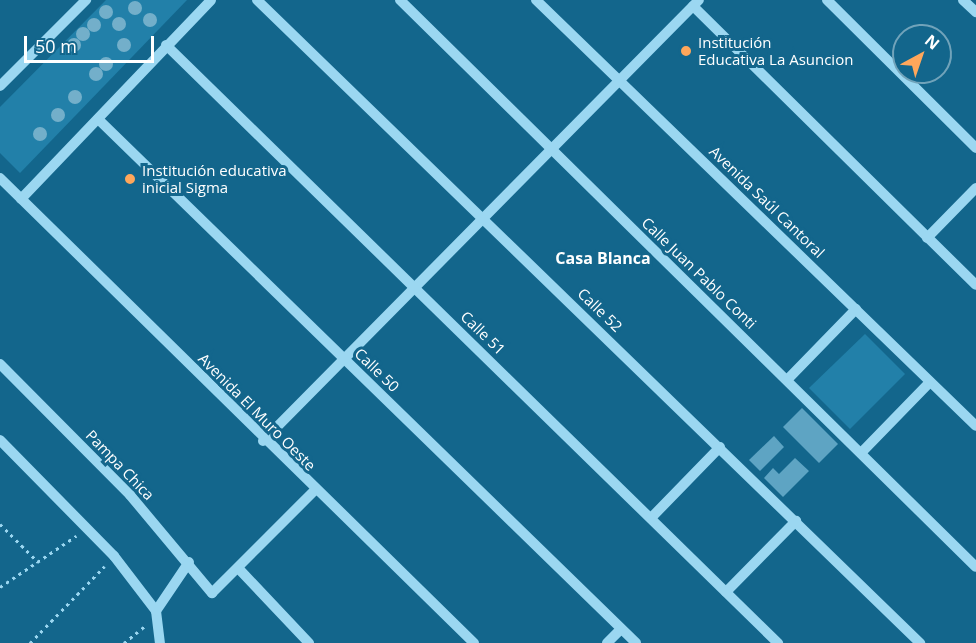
<!DOCTYPE html>
<meta charset="utf-8">
<style>
body{margin:0}
#map{position:relative;width:976px;height:643px;overflow:hidden;background:#13668c;font-family:"Open Sans",sans-serif}
div>[style]{position:absolute}
.green>*{inset:0;background:#2280a9}
.building>*{inset:0;background:#5ea4c3}
.path>*{height:3px;margin-top:-1.5px;transform-origin:0;background:repeating-linear-gradient(90deg,#9bd7f1 0 3px,transparent 0 7.5px)}
.minor>*{height:10px;margin:-5px;padding:0 5px;transform-origin:5px;border-radius:5px;background:#9bd7f1}
.trees>*{width:14px;height:14px;margin:-7px;border-radius:50%;background:#73afca}
.dots>*{width:16px;height:16px;translate:-50% -50%;box-sizing:border-box;border:3px solid #13668c;border-radius:50%}
span{translate:-50% -50%;white-space:nowrap;text-align:center;line-height:1.15;-webkit-text-stroke:6px #13668c;paint-order:stroke}
.poi-label{font-size:15px;color:#fff}
.left{translate:0 -50%;text-align:left}
.street-label{font-size:15px;color:#fff}
.neighbourhood-label{font-size:16px;color:#fff;font-weight:700}
.north{position:absolute;left:892px;top:24px;width:60px;height:60px;box-sizing:border-box;background:#13668c;border:2px solid #71a3ba;border-radius:50%;rotate:40deg;font-size:16px;font-weight:700;line-height:24px;text-align:center;color:#fff}
.north::after{content:'';display:block;margin:auto;width:21px;height:27px;background:#ffa75b;clip-path:polygon(50% 0,100% 100%,50% 72%,0 100%)}
.scale{position:absolute;left:24px;top:36px;width:130px;height:27px;box-sizing:border-box;border:3px solid #fff;border-top:0;padding-left:8px;font-size:18px;line-height:21px;white-space:nowrap;color:#fff;-webkit-text-stroke:4px #13668c;paint-order:stroke}
</style>
<div id="map">
<div class="green">
<i style="clip-path:polygon(106px 0,187px 0,20px 173px,0 153px,0 107px)"></i>
<i style="clip-path:polygon(865px 334px,905px 374px,850px 429px,809px 388px)"></i>
</div>
<div class="building">
<i style="clip-path:polygon(802px 408px,838px 444px,819px 463px,783px 427px)"></i>
<i style="clip-path:polygon(774px 436px,784px 447px,760px 471px,749px 460px)"></i>
<i style="clip-path:polygon(795px 458px,809px 471px,783px 497px,764px 478px,773px 468px,779px 474px)"></i>
</div>
<div class="path">
<i style="left:0;top:524px;width:54px;rotate:45deg"></i>
<i style="left:0;top:587px;width:92px;rotate:-33.9deg"></i>
<i style="left:30px;top:643px;width:107px;rotate:-45.8deg"></i>
<i style="left:124px;top:643px;width:26px;rotate:-39deg"></i>
</div>
<div class="minor">
<i style="left:257px;top:0;width:924px;rotate:44.12deg"></i>
<i style="left:400px;top:0;width:808px;rotate:44.55deg"></i>
<i style="left:536px;top:0;width:612px;rotate:44.07deg"></i>
<i style="left:827px;top:0;width:210px;rotate:44.8deg"></i>
<i style="left:963px;top:0;width:18px;rotate:43deg"></i>
<i style="left:693px;top:6px;width:397px;rotate:44.6deg"></i>
<i style="left:166px;top:45px;width:856px;rotate:44.34deg"></i>
<i style="left:0;top:86px;width:122px;rotate:-45deg"></i>
<i style="left:98px;top:119px;width:751px;rotate:44.24deg"></i>
<i style="left:0;top:178px;width:664px;rotate:44.45deg"></i>
<i style="left:21px;top:199px;width:275px;rotate:-46.3deg"></i>
<i style="left:927px;top:238px;width:70px;rotate:-45.6deg"></i>
<i style="left:0;top:364px;width:185px;rotate:45.2deg"></i>
<i style="left:130px;top:495px;width:128px;rotate:50.1deg"></i>
<i style="left:212px;top:593px;width:146px;rotate:-45deg"></i>
<i style="left:787px;top:380px;width:99px;rotate:-45.8deg"></i>
<i style="left:0;top:440px;width:163px;rotate:45.5deg"></i>
<i style="left:114px;top:556px;width:69px;rotate:52.6deg"></i>
<i style="left:156px;top:611px;width:32px;rotate:83deg"></i>
<i style="left:263px;top:441px;width:620px;rotate:-45.33deg"></i>
<i style="left:861px;top:453px;width:99px;rotate:-45.8deg"></i>
<i style="left:651px;top:518px;width:99px;rotate:-45.8deg"></i>
<i style="left:239px;top:569px;width:102px;rotate:46.6deg"></i>
<i style="left:726px;top:592px;width:100px;rotate:-45.4deg"></i>
<i style="left:156px;top:611px;width:59px;rotate:-56deg"></i>
<i style="left:607px;top:643px;width:20px;rotate:-45deg"></i>
</div>
<div class="trees">
<i style="left:135px;top:8px"></i>
<i style="left:106px;top:12px"></i>
<i style="left:150px;top:20px"></i>
<i style="left:119px;top:24px"></i>
<i style="left:94px;top:25px"></i>
<i style="left:83px;top:34px"></i>
<i style="left:74px;top:45px"></i>
<i style="left:124px;top:45px"></i>
<i style="left:106px;top:64px"></i>
<i style="left:96px;top:74px"></i>
<i style="left:75px;top:97px"></i>
<i style="left:58px;top:115px"></i>
<i style="left:40px;top:134px"></i>
</div>
<div class="dots">
<i style="left:686px;top:51px;background:#ffa75b"></i>
<i style="left:130px;top:179px;background:#ffa75b"></i>
</div>
<div class="poi-label">
<span class="left" style="left:698px;top:51px">Institución<br>Educativa La Asuncion</span>
<span class="left" style="left:142px;top:179px">Institución educativa<br>inicial Sigma</span>
</div>
<div class="street-label">
<span style="left:767px;top:202px;rotate:44deg">Avenida Saúl Cantoral</span>
<span style="left:699px;top:273px;rotate:44deg">Calle Juan Pablo Conti</span>
<span style="left:600px;top:310px;rotate:44deg">Calle 52</span>
<span style="left:483px;top:333px;rotate:44deg">Calle 51</span>
<span style="left:377px;top:370px;rotate:44deg">Calle 50</span>
<span style="left:257px;top:412px;rotate:45deg">Avenida El Muro Oeste</span>
<span style="left:120px;top:465px;rotate:46deg">Pampa Chica</span>
</div>
<div class="neighbourhood-label">
<span style="left:603px;top:258px">Casa Blanca</span>
</div>
<div class="north">N</div>
<div class="scale">50 m</div>
</div>
